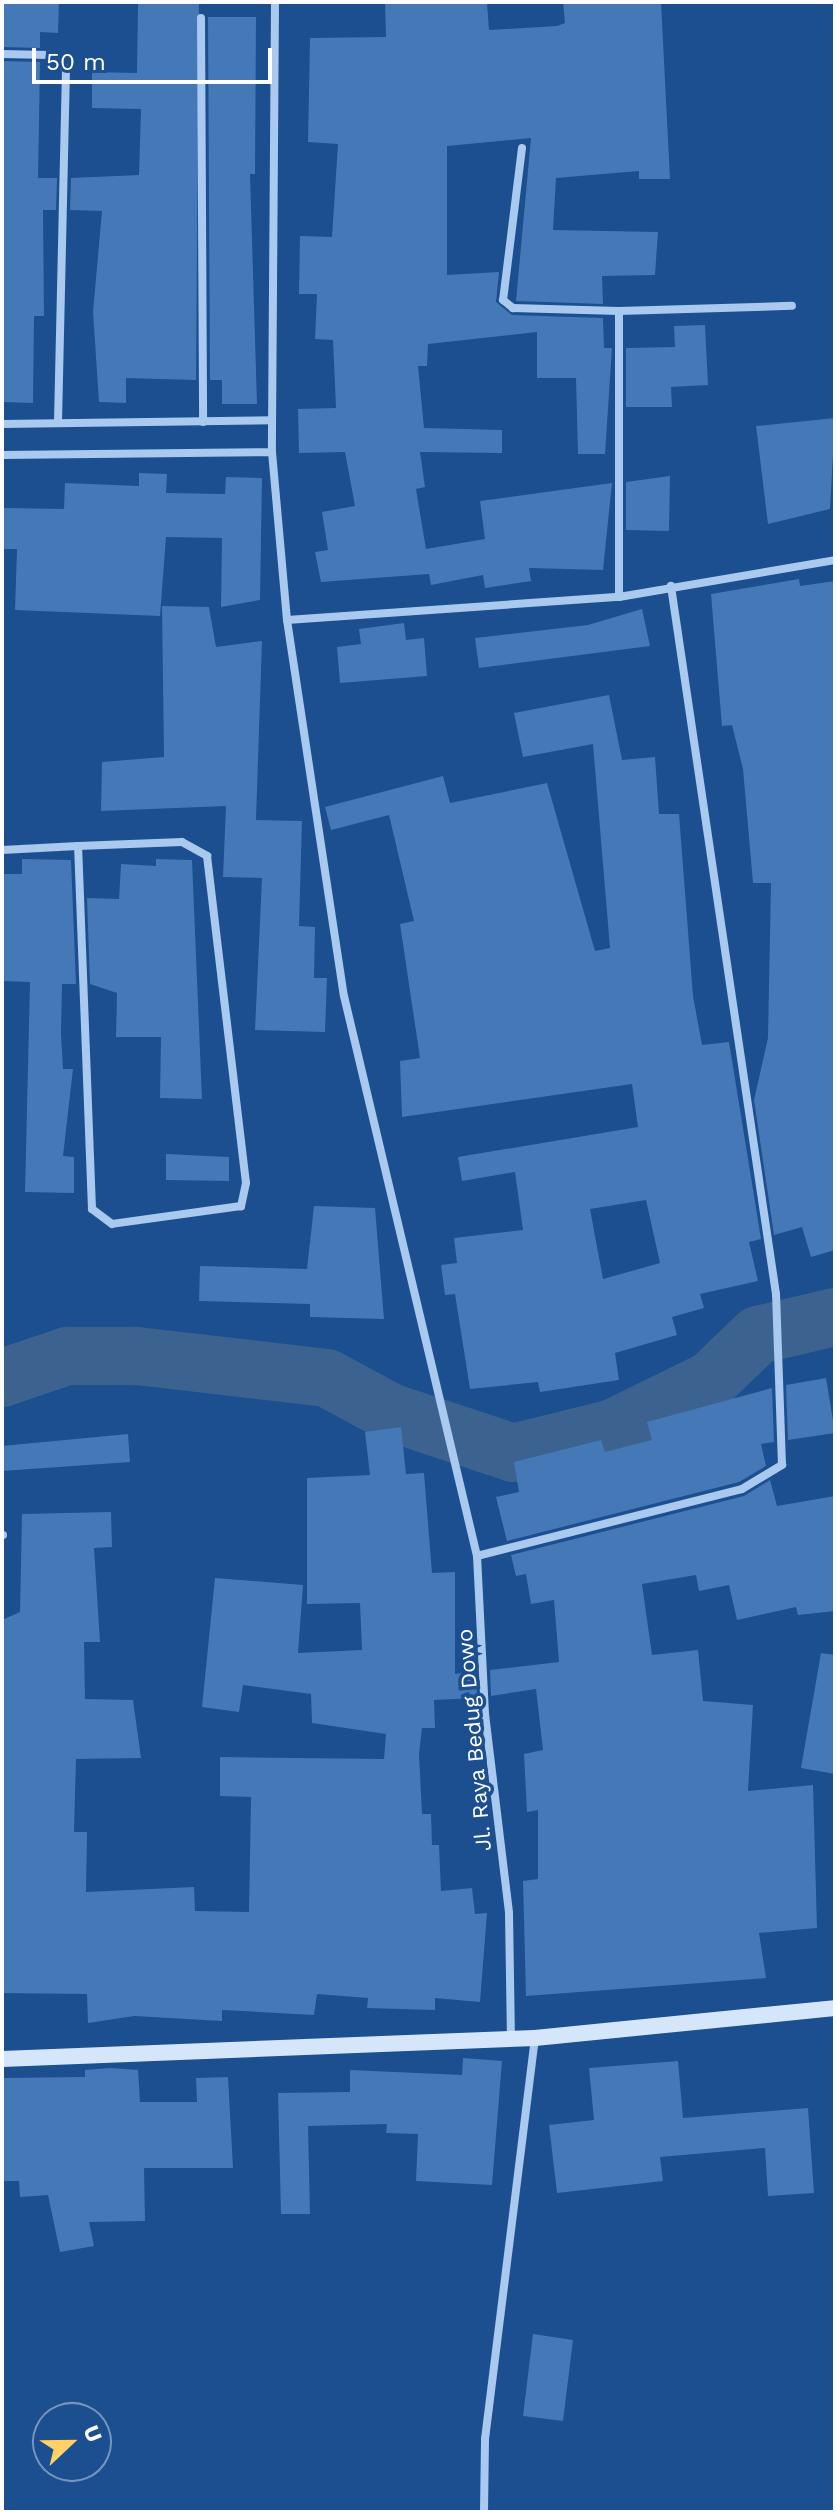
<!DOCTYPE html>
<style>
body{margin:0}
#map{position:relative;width:837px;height:2514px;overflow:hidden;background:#1b4f8f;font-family:"Work Sans",sans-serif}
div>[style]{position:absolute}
.river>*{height:58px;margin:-29px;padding:0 29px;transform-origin:29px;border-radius:29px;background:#3c6290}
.building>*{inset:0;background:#4478b7}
.street>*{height:8px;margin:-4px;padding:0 4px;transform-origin:4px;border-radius:4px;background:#a9c9ee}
.secondary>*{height:16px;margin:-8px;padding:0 8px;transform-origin:8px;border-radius:8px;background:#d6e6fa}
span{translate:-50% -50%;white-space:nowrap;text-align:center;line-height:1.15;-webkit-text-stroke:7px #1b4f8f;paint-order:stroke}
.street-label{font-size:22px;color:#fff}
.frame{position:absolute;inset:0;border:4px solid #fff;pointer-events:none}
.north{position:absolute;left:32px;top:2402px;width:80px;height:80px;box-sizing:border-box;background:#1b4f8f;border:2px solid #7695bc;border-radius:50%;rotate:68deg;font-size:22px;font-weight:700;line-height:32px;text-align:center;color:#fff}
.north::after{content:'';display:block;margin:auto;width:28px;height:36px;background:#ffd166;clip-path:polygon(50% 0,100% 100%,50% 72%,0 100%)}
.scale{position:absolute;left:32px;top:48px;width:240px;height:36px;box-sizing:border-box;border:4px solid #fff;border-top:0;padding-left:10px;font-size:24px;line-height:28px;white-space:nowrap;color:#fff;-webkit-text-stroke:6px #1b4f8f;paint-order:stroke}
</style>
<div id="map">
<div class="river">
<i style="left:2px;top:1378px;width:69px;rotate:-18.7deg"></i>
<i style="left:67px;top:1356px;width:70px"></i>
<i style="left:137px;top:1356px;width:191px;rotate:6.6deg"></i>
<i style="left:327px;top:1378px;width:72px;rotate:28.4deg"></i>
<i style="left:390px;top:1412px;width:130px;rotate:18.4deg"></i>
<i style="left:513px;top:1453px;width:103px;rotate:-14deg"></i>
<i style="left:613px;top:1428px;width:109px;rotate:-26.1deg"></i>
<i style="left:711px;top:1380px;width:65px;rotate:-43.8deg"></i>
<i style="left:758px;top:1335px;width:79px;rotate:-13.2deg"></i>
</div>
<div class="building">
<i style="clip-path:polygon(2px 2px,59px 2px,58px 33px,40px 32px,40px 48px,2px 47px)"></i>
<i style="clip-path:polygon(138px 2px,199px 2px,196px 380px,126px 378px,126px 403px,99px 402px,93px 312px,102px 211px,70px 210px,71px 178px,139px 175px,141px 109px,92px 108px,92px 72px,137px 73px)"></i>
<i style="clip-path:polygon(385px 2px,487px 2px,489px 30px,557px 26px,565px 23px,563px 2px,661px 2px,670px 179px,639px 179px,639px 171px,556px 178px,553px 230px,658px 232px,655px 275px,602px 276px,603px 304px,516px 301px,531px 138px,447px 146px,447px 275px,499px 272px,496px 302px,512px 315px,603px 318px,604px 348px,612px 348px,605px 454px,578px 454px,576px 378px,537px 378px,537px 332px,428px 344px,427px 366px,418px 366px,424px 428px,502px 430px,502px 453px,420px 452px,425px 487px,416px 489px,426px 549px,485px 539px,480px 501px,612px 483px,603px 570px,529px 568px,531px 581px,485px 588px,483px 575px,431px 585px,429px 574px,321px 582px,315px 552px,328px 550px,322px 512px,355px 506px,345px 452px,299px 453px,298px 409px,336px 408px,333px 340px,315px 339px,317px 294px,299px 294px,300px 236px,332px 237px,338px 144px,308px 142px,310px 38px,386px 37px)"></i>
<i style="clip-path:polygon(208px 17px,256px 17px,255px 174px,250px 174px,257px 404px,222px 404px,222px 380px,210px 380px)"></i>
<i style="clip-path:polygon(2px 61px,40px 62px,38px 178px,57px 178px,56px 210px,43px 210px,44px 316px,34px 316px,33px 403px,2px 402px)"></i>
<i style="clip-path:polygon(705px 325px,708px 385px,671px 387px,672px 407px,626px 407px,626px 348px,675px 347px,674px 326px)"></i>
<i style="clip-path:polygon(835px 418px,830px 509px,768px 524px,756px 426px)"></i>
<i style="clip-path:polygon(139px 473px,167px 474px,166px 493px,225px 494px,226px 477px,262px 478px,260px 600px,221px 607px,222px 538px,166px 537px,160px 616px,15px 610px,17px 549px,2px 549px,2px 508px,64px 509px,65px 483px,139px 486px)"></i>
<i style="clip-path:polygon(670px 476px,669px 531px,626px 530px,626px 482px)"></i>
<i style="clip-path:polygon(799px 579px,800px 586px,835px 581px,835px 1250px,811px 1257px,802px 1227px,774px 1235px,754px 1100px,768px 1038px,771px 883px,753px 883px,743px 769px,732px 725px,722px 726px,711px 594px)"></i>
<i style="clip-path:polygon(162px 606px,209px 607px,216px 647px,262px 641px,256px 820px,302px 821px,299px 926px,315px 927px,314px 978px,327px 978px,325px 1032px,255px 1030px,262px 878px,223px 877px,226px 806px,101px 811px,102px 762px,164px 757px)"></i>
<i style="clip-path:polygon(642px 609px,650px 646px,479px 668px,475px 638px,588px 625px)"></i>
<i style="clip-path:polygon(404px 623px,406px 640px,424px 638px,427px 676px,340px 683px,337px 647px,361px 644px,359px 629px)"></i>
<i style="clip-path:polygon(evenodd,609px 695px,622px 760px,655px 757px,659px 814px,679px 814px,693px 996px,702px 1045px,729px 1042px,761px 1239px,749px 1242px,758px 1281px,700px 1294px,704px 1308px,672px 1317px,677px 1335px,615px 1353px,619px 1380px,540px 1392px,538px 1382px,470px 1389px,455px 1294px,445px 1295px,441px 1265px,457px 1263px,454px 1238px,523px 1230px,515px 1172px,462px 1181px,458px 1157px,638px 1127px,632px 1084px,402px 1117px,400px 1061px,420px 1058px,400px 924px,414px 921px,389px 815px,331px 830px,325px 807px,443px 776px,450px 803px,547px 783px,595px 951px,610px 948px,593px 744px,523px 757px,514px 713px,609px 695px,646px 1200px,660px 1263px,603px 1279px,590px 1209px,646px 1200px)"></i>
<i style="clip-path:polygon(22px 859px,71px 860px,76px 984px,62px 984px,61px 1034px,63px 1069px,73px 1069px,63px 1156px,74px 1157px,74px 1193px,25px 1192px,30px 982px,2px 981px,2px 874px,22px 874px)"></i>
<i style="clip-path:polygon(156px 859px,192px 860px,202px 1099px,160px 1098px,161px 1037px,116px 1037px,117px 993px,90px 984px,87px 898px,119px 899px,121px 864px,156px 866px)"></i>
<i style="clip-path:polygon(166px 1154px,229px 1157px,229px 1181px,166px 1180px)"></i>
<i style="clip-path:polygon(314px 1206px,375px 1208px,384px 1319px,310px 1317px,310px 1304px,199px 1301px,200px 1266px,307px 1269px)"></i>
<i style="clip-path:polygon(826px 1378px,835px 1433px,788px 1440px,786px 1385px)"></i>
<i style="clip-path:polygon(772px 1388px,774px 1442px,761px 1444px,766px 1466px,739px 1482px,507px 1541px,496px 1497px,519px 1492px,514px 1462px,601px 1440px,605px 1452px,652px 1440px,647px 1422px)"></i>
<i style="clip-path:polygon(401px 1427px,406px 1474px,424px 1473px,432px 1573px,455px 1572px,455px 1674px,476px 1671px,477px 1698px,434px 1700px,435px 1728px,422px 1728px,419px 1754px,422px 1814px,431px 1814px,432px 1845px,439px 1845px,441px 1891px,472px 1888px,475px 1914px,487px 1913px,480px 2002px,435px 1998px,435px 2010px,367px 2008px,368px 1998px,317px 1994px,314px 2015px,222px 2010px,222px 2021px,134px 2016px,88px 2023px,87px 1994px,2px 1993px,2px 1620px,20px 1612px,22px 1514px,111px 1512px,112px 1547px,94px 1548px,100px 1642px,84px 1642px,85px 1699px,133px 1700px,141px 1758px,76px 1759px,74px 1832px,87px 1832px,86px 1892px,194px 1887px,195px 1911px,249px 1912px,251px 1797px,220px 1796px,220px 1757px,384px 1759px,386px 1734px,312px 1723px,311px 1694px,243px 1685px,239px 1712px,202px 1707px,215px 1578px,303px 1585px,298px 1653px,362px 1650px,360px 1603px,307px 1604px,307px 1478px,370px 1475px,365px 1432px)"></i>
<i style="clip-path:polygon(128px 1434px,130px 1462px,2px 1471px,2px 1446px)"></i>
<i style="clip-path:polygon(770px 1480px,777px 1506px,835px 1496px,835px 1611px,798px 1615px,796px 1607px,737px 1620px,729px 1585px,699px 1591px,696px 1575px,642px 1584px,652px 1655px,698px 1650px,703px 1701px,753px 1705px,748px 1791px,813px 1785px,817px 1928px,759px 1933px,766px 1978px,526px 1996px,523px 1881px,538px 1879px,538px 1810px,527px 1812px,524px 1754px,543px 1750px,536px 1689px,491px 1696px,490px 1670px,559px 1662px,554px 1600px,531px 1604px,526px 1574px,516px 1576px,511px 1555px,744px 1496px)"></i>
<i style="clip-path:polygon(821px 1653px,835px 1655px,835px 1774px,801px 1768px)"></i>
<i style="clip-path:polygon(463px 2058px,502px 2061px,492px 2185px,416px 2181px,418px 2134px,386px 2133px,387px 2124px,308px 2126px,310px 2214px,281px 2214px,278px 2093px,350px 2092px,350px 2070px,462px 2075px)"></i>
<i style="clip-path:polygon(678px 2061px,683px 2118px,808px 2108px,814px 2193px,768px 2196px,765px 2148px,660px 2157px,663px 2181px,557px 2193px,549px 2125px,594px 2120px,589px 2068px)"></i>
<i style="clip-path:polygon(110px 2068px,138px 2070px,140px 2102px,197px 2102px,196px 2078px,228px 2077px,233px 2168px,144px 2168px,145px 2221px,89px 2222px,94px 2246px,60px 2252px,48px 2195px,20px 2197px,19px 2181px,2px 2181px,2px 2078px,85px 2077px,85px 2070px)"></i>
<i style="clip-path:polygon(533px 2334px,573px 2340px,563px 2421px,523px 2416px)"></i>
</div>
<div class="street">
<i style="left:275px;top:2px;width:450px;rotate:90.4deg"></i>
<i style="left:272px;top:452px;width:169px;rotate:84.9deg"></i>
<i style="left:287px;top:620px;width:380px;rotate:81.4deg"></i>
<i style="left:344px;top:996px;width:576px;rotate:76.64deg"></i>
<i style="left:477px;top:1556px;width:158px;rotate:87.1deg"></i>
<i style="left:485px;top:1714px;width:200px;rotate:83.1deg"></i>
<i style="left:509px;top:1913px;width:126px;rotate:89.1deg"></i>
<i style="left:201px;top:18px;width:404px;rotate:89.7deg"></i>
<i style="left:2px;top:54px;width:47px;rotate:1.2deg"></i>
<i style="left:49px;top:55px;width:22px;rotate:39deg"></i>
<i style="left:66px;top:69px;width:353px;rotate:91.3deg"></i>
<i style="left:522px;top:148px;width:153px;rotate:97.1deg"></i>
<i style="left:503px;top:300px;width:13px;rotate:39deg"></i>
<i style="left:513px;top:308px;width:106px;rotate:1.6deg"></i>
<i style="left:2px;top:424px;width:270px;rotate:-0.8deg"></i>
<i style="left:2px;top:455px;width:270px;rotate:-0.6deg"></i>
<i style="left:619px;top:597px;width:286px;rotate:-90deg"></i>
<i style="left:619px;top:311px;width:173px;rotate:-1.7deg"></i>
<i style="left:287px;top:620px;width:333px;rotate:-4deg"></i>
<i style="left:619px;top:597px;width:219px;rotate:-9.7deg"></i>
<i style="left:2px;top:850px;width:76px;rotate:-3deg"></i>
<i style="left:78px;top:846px;width:104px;rotate:-2.2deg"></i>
<i style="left:182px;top:842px;width:29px;rotate:29deg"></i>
<i style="left:207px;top:856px;width:329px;rotate:83.2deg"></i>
<i style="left:246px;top:1183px;width:24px;rotate:102deg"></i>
<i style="left:241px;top:1206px;width:130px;rotate:172.1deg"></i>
<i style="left:112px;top:1224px;width:25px;rotate:-143deg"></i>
<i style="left:92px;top:1209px;width:363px;rotate:-92.2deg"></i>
<i style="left:2px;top:1535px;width:1px"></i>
<i style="left:477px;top:1556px;width:273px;rotate:-14.2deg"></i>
<i style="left:742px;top:1489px;width:47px;rotate:-31deg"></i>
<i style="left:782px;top:1465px;width:171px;rotate:-92deg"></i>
<i style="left:776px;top:1294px;width:716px;rotate:-98.44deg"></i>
<i style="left:484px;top:2512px;width:73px;rotate:-89.2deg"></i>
<i style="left:485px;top:2439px;width:403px;rotate:-82.9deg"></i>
</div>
<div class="secondary">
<i style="left:2px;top:2059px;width:533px;rotate:-2.26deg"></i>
<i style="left:535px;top:2038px;width:301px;rotate:-5.7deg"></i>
</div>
<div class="street-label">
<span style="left:474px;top:1740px;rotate:-95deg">Jl. Raya Bedug Dowo</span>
</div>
<div class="frame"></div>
<div class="north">U</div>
<div class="scale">50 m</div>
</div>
